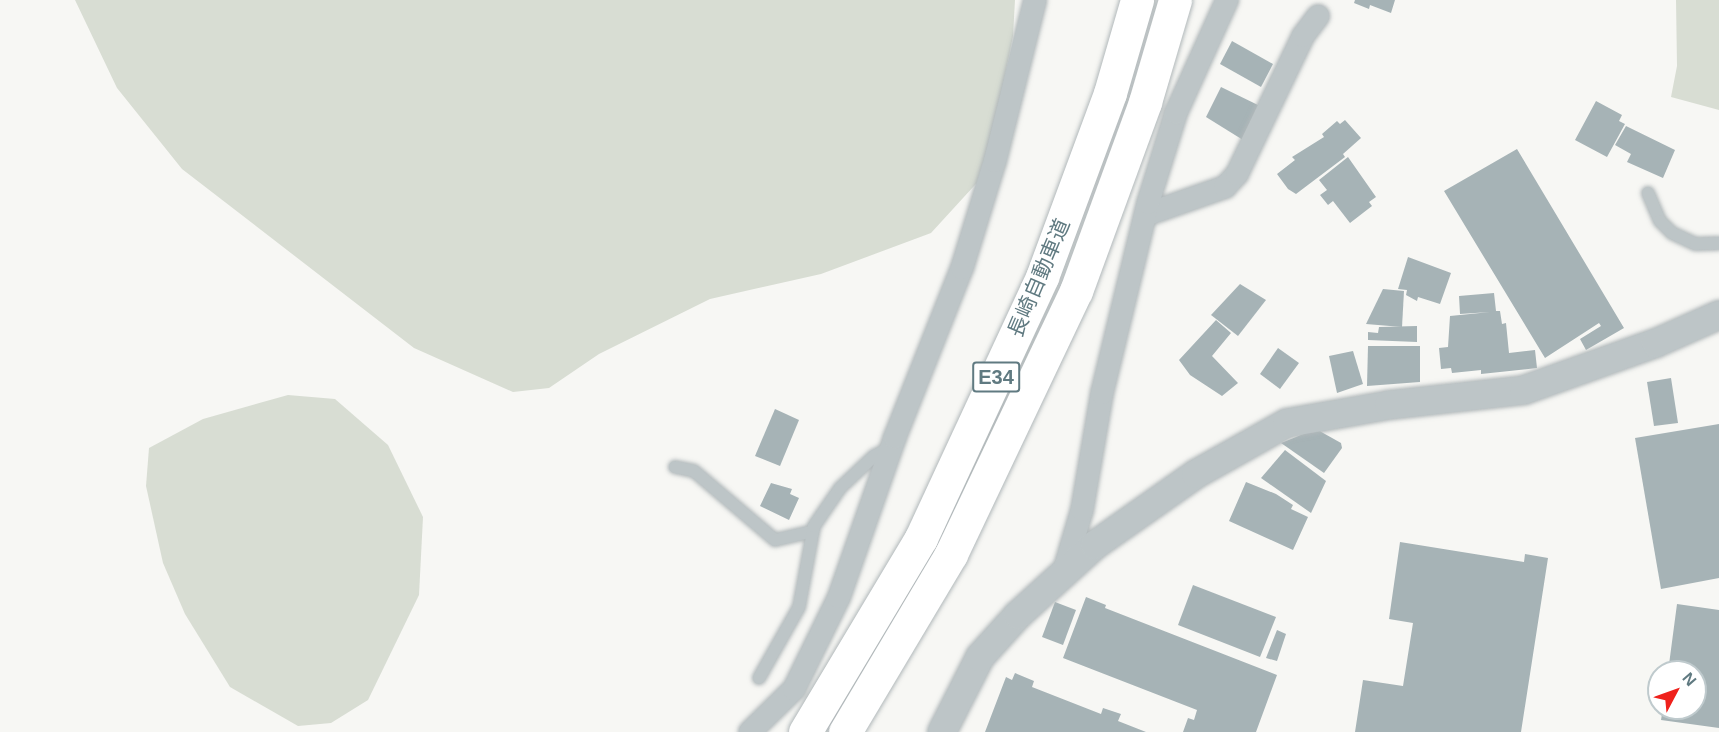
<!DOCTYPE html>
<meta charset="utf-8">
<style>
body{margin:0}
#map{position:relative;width:1719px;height:732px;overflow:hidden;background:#f7f7f4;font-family:Helvetica,"Noto Sans JP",sans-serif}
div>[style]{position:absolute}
.green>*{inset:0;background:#d8ddd3}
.building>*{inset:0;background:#a6b3b6}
.roads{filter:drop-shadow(0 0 2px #b1b8ba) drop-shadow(0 0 2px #b1b8ba)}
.service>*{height:12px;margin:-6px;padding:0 6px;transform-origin:6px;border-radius:6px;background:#bdc5c7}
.minor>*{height:22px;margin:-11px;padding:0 11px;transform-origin:11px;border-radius:11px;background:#bdc5c7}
.tertiary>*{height:28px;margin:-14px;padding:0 14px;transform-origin:14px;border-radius:14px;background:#bdc5c7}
.motorway>*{height:33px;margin:-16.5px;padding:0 16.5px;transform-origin:16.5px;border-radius:16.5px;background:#fff}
span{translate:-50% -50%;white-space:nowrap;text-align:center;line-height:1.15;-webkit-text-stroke:6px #fff;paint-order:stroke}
.shield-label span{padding:2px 4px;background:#fff;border:2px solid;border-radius:4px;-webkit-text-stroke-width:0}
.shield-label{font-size:20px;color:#607a81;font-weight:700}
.street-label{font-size:21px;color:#607a81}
.north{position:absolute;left:1647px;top:660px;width:60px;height:60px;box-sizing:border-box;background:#fff;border:2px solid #bfcacd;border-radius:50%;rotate:49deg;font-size:16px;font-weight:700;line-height:24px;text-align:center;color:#607a81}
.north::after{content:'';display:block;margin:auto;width:21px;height:27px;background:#ef211c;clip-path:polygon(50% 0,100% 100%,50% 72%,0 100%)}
</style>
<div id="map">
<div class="green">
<i style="clip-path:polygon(75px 0,1015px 0,1013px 36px,985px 174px,931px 233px,821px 274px,710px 299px,599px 354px,549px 388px,513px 392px,414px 348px,182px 169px,117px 88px)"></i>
<i style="clip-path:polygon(1676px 0,1719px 0,1719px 110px,1671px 97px,1677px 66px)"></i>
<i style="clip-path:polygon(288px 395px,335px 399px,388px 445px,423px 517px,419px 595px,368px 700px,331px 723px,298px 726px,230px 687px,185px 614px,163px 563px,146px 486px,149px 448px,203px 419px)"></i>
</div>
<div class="building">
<i style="clip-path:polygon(1355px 0,1395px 0,1391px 13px,1370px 5px,1369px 9px,1354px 3px)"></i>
<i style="clip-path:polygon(1232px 41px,1273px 64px,1261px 87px,1220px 64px)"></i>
<i style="clip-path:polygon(1221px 87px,1260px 106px,1243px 140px,1206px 117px)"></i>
<i style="clip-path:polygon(1596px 101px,1622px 115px,1619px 121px,1625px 124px,1607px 157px,1575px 140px)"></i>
<i style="clip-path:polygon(1345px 120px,1361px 138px,1343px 154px,1345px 157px,1296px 194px,1288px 189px,1277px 174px,1295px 160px,1292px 157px,1324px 137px,1322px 134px,1337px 121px,1340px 124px)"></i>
<i style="clip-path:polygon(1626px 126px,1675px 150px,1663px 178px,1627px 162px,1631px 154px,1615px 145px)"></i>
<i style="clip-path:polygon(1517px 149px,1624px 328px,1586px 350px,1580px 339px,1601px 326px,1599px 323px,1545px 358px,1444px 191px)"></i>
<i style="clip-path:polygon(1348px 157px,1376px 197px,1369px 202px,1372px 206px,1350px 223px,1333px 201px,1328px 205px,1320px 195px,1327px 190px,1319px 180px)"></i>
<i style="clip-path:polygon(1408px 257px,1451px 273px,1440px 304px,1418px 297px,1417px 301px,1406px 295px,1407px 290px,1398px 289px)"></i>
<i style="clip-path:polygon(1240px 284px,1266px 300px,1238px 336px,1211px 315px)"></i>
<i style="clip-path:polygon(1383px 289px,1404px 291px,1402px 327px,1366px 324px)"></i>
<i style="clip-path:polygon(1494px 293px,1496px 311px,1500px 311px,1502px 324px,1506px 323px,1509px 353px,1535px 350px,1537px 368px,1481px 374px,1481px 370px,1452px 373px,1451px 368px,1441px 369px,1439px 348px,1448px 347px,1450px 316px,1490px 312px,1460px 314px,1459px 296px)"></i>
<i style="clip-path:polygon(1216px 320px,1231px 333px,1212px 356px,1238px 383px,1222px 396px,1190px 375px,1179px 360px)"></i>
<i style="clip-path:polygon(1417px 326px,1417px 342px,1368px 340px,1368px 332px,1378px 333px,1379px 327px)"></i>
<i style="clip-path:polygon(1368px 346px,1420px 346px,1420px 382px,1367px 386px)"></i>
<i style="clip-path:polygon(1278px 348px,1299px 363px,1280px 389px,1260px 374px)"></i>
<i style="clip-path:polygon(1353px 351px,1363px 384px,1337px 393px,1329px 356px)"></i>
<i style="clip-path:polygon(1671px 378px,1678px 423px,1654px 426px,1647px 382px)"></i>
<i style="clip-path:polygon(775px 409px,799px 420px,780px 466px,755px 456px)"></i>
<i style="clip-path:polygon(1719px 424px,1719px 578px,1661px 589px,1635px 438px)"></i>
<i style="clip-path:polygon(1316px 429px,1341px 443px,1342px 448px,1324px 473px,1281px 443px)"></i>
<i style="clip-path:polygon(1285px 450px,1326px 481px,1311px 513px,1261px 478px)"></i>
<i style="clip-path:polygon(1246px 482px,1276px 494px,1293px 505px,1291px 509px,1308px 517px,1293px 550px,1229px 521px)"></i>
<i style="clip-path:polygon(771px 483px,792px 489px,790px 494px,799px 498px,789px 520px,760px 506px)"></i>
<i style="clip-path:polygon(1400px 542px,1524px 562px,1525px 554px,1548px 558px,1521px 732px,1355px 732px,1363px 680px,1403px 686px,1413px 623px,1389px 619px)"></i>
<i style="clip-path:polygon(1193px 585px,1276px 617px,1260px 657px,1178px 625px)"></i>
<i style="clip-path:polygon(1086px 597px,1106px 605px,1105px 608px,1277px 675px,1256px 732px,1183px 732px,1188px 718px,1194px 720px,1197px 710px,1063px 658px)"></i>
<i style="clip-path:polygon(1055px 602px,1076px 610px,1063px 645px,1042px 637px)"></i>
<i style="clip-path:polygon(1677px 604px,1719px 610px,1719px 728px,1661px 720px,1663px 708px,1695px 708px,1695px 672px,1668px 672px)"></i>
<i style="clip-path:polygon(1277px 630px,1286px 634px,1277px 661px,1266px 658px)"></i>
<i style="clip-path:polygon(1015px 673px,1034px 681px,1032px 687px,1101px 714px,1103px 708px,1121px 714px,1118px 721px,1146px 732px,985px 732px,1006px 677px,1012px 680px)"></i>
</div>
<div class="roads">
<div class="service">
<i style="left:1648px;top:193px;width:30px;rotate:67deg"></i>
<i style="left:1660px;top:221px;width:17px;rotate:45deg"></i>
<i style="left:1672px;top:233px;width:26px;rotate:25deg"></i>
<i style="left:1696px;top:244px;width:23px;rotate:-2deg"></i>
<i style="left:675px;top:467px;width:19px;rotate:12deg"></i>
<i style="left:694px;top:471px;width:106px;rotate:40.4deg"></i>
<i style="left:775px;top:540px;width:39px;rotate:-13deg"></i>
<i style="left:759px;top:678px;width:81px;rotate:-60.6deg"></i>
<i style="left:799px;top:607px;width:82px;rotate:-79.5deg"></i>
<i style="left:814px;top:526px;width:46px;rotate:-55.6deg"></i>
<i style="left:840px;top:488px;width:47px;rotate:-43.3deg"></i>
<i style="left:874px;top:456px;width:18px;rotate:-27deg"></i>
</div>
<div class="minor">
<i style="left:1145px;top:215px;width:85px;rotate:-19.3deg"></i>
<i style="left:1225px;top:187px;width:18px;rotate:-47deg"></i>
<i style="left:1237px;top:174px;width:153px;rotate:-64.4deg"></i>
<i style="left:1303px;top:36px;width:25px;rotate:-53deg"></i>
<i style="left:1063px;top:574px;width:67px;rotate:-73.5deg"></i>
<i style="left:1082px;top:510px;width:119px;rotate:-80.3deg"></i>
<i style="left:1102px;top:393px;width:195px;rotate:-76.4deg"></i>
<i style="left:1148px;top:203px;width:94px;rotate:-72.7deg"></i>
<i style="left:1176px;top:113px;width:124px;rotate:-65.7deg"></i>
<i style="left:750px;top:732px;width:62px;rotate:-44.3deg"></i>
<i style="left:794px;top:689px;width:102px;rotate:-63.9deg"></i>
<i style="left:839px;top:597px;width:170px;rotate:-70.7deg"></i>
<i style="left:895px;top:437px;width:182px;rotate:-68.4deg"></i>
<i style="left:962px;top:268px;width:112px;rotate:-72.9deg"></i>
<i style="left:995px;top:161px;width:166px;rotate:-76deg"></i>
</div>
<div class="tertiary">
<i style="left:942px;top:732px;width:84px;rotate:-63.1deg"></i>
<i style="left:980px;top:657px;width:57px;rotate:-47.9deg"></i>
<i style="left:1018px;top:615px;width:104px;rotate:-42.3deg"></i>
<i style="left:1095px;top:545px;width:123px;rotate:-35.1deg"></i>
<i style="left:1196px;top:474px;width:104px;rotate:-29.3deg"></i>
<i style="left:1287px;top:423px;width:104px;rotate:-10deg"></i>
<i style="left:1389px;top:405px;width:136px;rotate:-6.3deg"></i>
<i style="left:1524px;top:390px;width:140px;rotate:-19.6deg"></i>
<i style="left:1656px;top:343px;width:69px;rotate:-24deg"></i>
</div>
<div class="motorway">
<i style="left:805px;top:732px;width:226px;rotate:-59.1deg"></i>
<i style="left:921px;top:538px;width:288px;rotate:-65.1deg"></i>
<i style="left:1042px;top:277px;width:196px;rotate:-69.7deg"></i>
<i style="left:1110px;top:93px;width:97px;rotate:-73.8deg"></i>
<i style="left:845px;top:732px;width:207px;rotate:-59.2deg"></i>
<i style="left:951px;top:554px;width:291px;rotate:-64.6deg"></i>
<i style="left:1076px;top:291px;width:201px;rotate:-69.9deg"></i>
<i style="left:1145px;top:102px;width:106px;rotate:-73.6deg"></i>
</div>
</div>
<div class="shield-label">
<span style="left:996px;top:377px">E34</span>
</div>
<div class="street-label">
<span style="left:1039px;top:278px;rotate:-67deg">長崎自動車道</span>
</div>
<div class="north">N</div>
</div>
